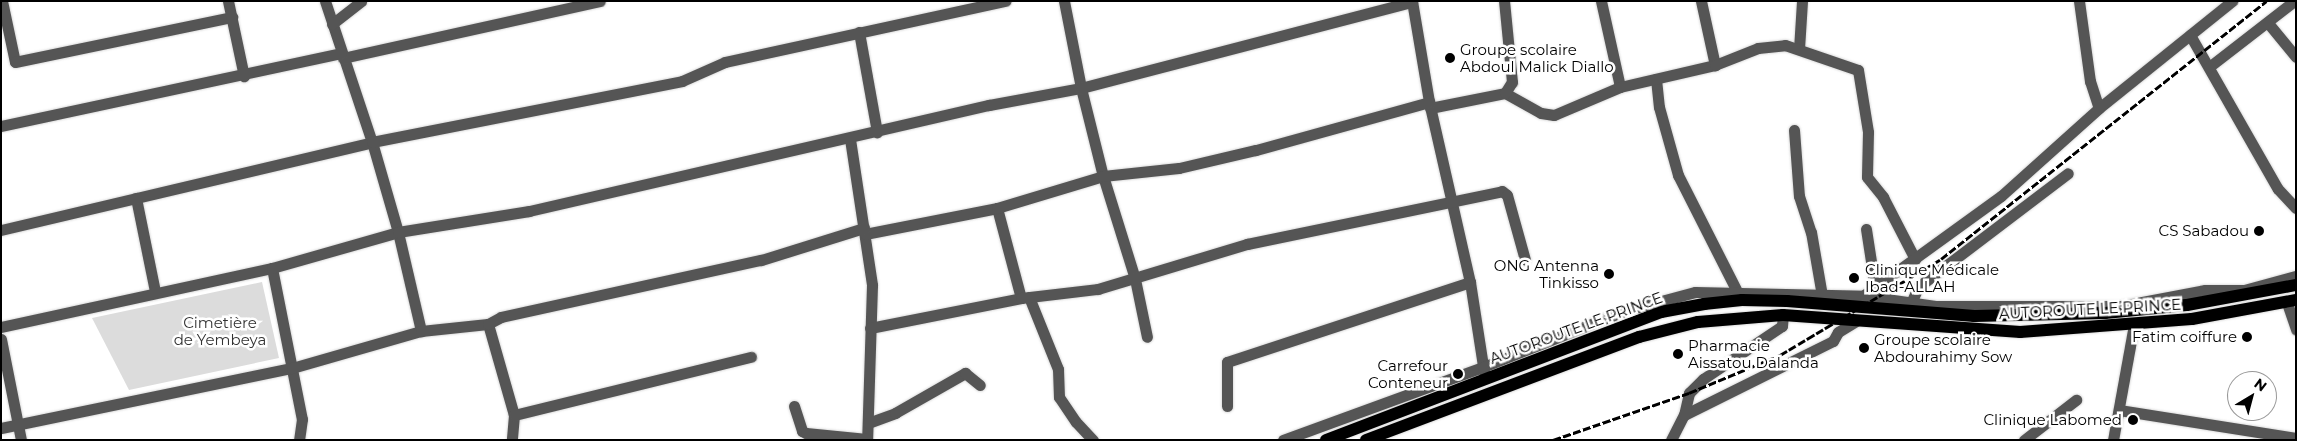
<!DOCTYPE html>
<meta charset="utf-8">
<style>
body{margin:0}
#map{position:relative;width:2297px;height:441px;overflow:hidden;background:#fff;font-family:Montserrat,sans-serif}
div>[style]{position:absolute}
.green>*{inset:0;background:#dcdcdc}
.roads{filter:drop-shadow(0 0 1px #dbdbdb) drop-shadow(0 0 1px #dbdbdb)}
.minor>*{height:11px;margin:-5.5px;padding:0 5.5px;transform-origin:5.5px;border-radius:5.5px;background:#555}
.major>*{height:12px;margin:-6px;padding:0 6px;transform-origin:6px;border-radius:6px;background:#000}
.rail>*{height:2.5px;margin-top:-1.25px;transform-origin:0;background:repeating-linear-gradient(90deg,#000 0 8px,transparent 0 10.5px)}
.dots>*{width:14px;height:14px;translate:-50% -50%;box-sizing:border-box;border:2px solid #fff;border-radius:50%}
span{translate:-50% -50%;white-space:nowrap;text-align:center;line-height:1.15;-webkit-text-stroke:5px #fff;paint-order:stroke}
.poi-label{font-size:15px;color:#000}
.left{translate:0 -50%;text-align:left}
.right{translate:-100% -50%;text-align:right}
.street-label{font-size:15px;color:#000}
.park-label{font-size:15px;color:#333}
.frame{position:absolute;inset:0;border:2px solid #000;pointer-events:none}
.north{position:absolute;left:2227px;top:371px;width:50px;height:50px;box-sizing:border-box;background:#fff;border:1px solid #999;border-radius:50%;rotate:37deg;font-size:14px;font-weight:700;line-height:20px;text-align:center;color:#000}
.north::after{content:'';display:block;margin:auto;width:18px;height:22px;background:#000;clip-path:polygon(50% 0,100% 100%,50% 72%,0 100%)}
</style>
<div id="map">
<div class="green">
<i style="clip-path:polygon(262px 282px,279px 358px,129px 390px,92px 318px)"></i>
</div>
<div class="roads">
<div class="minor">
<i style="left:2px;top:1px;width:62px;rotate:78deg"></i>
<i style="left:15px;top:62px;width:222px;rotate:-11.7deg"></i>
<i style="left:228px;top:1px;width:77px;rotate:78deg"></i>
<i style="left:325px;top:1px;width:149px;rotate:71.6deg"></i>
<i style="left:372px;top:142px;width:94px;rotate:73.9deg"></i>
<i style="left:398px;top:232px;width:102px;rotate:76.9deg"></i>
<i style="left:1064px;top:1px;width:89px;rotate:78.9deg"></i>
<i style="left:1081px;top:88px;width:91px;rotate:76deg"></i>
<i style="left:1103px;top:176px;width:108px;rotate:72.7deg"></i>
<i style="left:1135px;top:279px;width:59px;rotate:78.3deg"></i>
<i style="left:1412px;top:1px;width:102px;rotate:80.4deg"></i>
<i style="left:1429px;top:102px;width:185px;rotate:77.2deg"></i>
<i style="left:1470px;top:282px;width:91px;rotate:81.2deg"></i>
<i style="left:1601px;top:1px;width:88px;rotate:77.5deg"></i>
<i style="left:1701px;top:1px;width:66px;rotate:77.7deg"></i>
<i style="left:2079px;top:1px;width:81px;rotate:82.2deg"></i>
<i style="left:2090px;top:81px;width:28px;rotate:72deg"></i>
<i style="left:2268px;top:23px;width:44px;rotate:50.5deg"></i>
<i style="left:332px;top:24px;width:37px;rotate:-38deg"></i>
<i style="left:859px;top:32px;width:102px;rotate:79.8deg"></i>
<i style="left:2190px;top:35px;width:177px;rotate:60.3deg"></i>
<i style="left:2278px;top:189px;width:26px;rotate:47deg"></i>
<i style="left:1799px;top:49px;width:48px;rotate:-86.4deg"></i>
<i style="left:343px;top:58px;width:263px;rotate:-12.5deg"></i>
<i style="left:2209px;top:67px;width:108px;rotate:-37.8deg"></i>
<i style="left:1656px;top:79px;width:28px;rotate:84deg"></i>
<i style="left:1659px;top:107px;width:71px;rotate:74.4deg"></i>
<i style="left:1678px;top:175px;width:137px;rotate:63.1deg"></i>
<i style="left:1505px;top:93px;width:41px;rotate:29.1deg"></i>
<i style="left:1541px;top:113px;width:13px;rotate:9deg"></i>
<i style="left:1554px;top:115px;width:72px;rotate:-23deg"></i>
<i style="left:1620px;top:87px;width:98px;rotate:-13deg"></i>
<i style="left:1715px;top:65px;width:46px;rotate:-21.6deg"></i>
<i style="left:1758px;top:48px;width:27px;rotate:-6deg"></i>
<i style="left:1785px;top:45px;width:77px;rotate:18.9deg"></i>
<i style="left:1858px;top:70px;width:63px;rotate:80.8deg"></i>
<i style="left:1868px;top:132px;width:45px;rotate:91.3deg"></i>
<i style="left:1867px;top:177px;width:26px;rotate:51deg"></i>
<i style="left:1883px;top:197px;width:70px;rotate:62.7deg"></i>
<i style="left:1430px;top:108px;width:76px;rotate:-11.3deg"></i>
<i style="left:1505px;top:93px;width:13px;rotate:-58deg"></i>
<i style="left:1512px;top:82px;width:81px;rotate:-95.6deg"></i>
<i style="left:1px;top:126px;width:348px;rotate:-12.1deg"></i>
<i style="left:1794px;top:130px;width:66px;rotate:85.7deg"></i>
<i style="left:1799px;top:196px;width:38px;rotate:72deg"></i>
<i style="left:1811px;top:232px;width:65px;rotate:80.2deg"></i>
<i style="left:850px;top:139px;width:148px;rotate:81.4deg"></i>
<i style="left:872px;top:285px;width:155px;rotate:91.8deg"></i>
<i style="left:136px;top:198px;width:95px;rotate:78.5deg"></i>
<i style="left:997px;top:208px;width:93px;rotate:75.1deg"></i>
<i style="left:1866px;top:229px;width:59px;rotate:81.2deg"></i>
<i style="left:1px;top:230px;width:381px;rotate:-13.3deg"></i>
<i style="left:372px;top:142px;width:316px;rotate:-11.1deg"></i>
<i style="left:682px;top:81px;width:47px;rotate:-23.8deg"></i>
<i style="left:725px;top:62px;width:287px;rotate:-12.3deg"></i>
<i style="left:865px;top:234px;width:135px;rotate:-11.1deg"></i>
<i style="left:997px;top:208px;width:111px;rotate:-16.8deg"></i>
<i style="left:1103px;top:176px;width:76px;rotate:-6deg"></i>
<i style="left:1179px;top:168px;width:79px;rotate:-13.2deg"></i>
<i style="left:1256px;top:150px;width:180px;rotate:-15.5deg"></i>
<i style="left:272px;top:268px;width:154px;rotate:78.8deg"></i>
<i style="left:302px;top:419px;width:21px;rotate:98deg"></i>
<i style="left:1029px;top:297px;width:78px;rotate:68.1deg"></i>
<i style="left:1058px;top:369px;width:28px;rotate:88deg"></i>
<i style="left:1059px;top:397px;width:30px;rotate:56deg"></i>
<i style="left:1076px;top:422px;width:25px;rotate:47deg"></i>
<i style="left:1860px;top:298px;width:174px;rotate:-35.9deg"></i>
<i style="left:2001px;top:196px;width:132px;rotate:-41.9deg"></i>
<i style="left:2099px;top:108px;width:171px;rotate:-38.8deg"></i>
<i style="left:1911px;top:303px;width:17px;rotate:-66deg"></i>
<i style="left:1918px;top:287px;width:188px;rotate:-37.2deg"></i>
<i style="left:2287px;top:303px;width:28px;rotate:71deg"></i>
<i style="left:488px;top:324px;width:95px;rotate:74.1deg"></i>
<i style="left:514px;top:415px;width:25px;rotate:95deg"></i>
<i style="left:1px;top:327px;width:277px;rotate:-12.3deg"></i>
<i style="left:272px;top:268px;width:131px;rotate:-15.9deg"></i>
<i style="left:398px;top:232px;width:133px;rotate:-9.1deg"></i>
<i style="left:529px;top:211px;width:472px;rotate:-13deg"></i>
<i style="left:989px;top:105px;width:94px;rotate:-10.5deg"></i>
<i style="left:1081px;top:88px;width:342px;rotate:-14.6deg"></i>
<i style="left:870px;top:328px;width:154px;rotate:-11.2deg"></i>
<i style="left:1021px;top:298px;width:78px;rotate:-6.7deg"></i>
<i style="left:1098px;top:289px;width:156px;rotate:-16.8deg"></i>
<i style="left:1247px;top:244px;width:260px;rotate:-11.7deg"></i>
<i style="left:1502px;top:191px;width:6px;rotate:39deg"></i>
<i style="left:1507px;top:195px;width:67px;rotate:74.5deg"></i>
<i style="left:1px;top:339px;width:103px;rotate:78.8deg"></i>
<i style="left:794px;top:406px;width:26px;rotate:72deg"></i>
<i style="left:802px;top:431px;width:4px;rotate:27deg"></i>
<i style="left:806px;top:433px;width:61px;rotate:5.6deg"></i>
<i style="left:1227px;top:406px;width:44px;rotate:-90deg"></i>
<i style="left:1227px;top:362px;width:256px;rotate:-18.2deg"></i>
<i style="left:2119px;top:410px;width:179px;rotate:9deg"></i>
<i style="left:514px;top:415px;width:244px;rotate:-13.8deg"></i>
<i style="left:1684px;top:415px;width:166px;rotate:-26.4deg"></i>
<i style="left:1833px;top:341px;width:10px;rotate:-61deg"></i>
<i style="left:1838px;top:332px;width:23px;rotate:-31deg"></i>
<i style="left:868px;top:423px;width:29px;rotate:-20deg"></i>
<i style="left:895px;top:413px;width:81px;rotate:-29.7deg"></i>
<i style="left:965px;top:373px;width:19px;rotate:39deg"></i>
<i style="left:1px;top:428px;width:297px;rotate:-11.7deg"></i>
<i style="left:292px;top:368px;width:134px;rotate:-16deg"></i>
<i style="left:421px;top:331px;width:67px;rotate:-6deg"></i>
<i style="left:488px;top:324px;width:15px;rotate:-28deg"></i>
<i style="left:501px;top:317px;width:266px;rotate:-12.4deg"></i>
<i style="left:761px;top:260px;width:108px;rotate:-17.3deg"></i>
<i style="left:1283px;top:440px;width:213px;rotate:-20.1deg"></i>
<i style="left:1483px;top:367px;width:152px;rotate:-21.7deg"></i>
<i style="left:1624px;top:311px;width:73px;rotate:-15deg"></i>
<i style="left:1695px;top:292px;width:170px;rotate:1.3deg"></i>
<i style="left:1865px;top:296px;width:71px;rotate:8.1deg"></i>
<i style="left:1935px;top:306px;width:186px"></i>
<i style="left:2121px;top:306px;width:86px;rotate:-10.8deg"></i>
<i style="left:2205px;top:290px;width:39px"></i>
<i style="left:2244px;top:290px;width:54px;rotate:-15.1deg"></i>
<i style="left:1671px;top:440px;width:28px;rotate:-63deg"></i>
<i style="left:1684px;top:415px;width:23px;rotate:-77deg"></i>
<i style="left:1689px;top:393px;width:20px;rotate:-45deg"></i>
<i style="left:1703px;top:379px;width:95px;rotate:-33.9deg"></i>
<i style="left:1782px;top:326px;width:11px;rotate:-85deg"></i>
<i style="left:2024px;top:440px;width:66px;rotate:-37.6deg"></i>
<i style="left:2113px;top:440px;width:117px;rotate:-79.7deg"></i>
</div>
<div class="major">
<i style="left:1326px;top:440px;width:359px;rotate:-20.9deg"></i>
<i style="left:1661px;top:312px;width:44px;rotate:-10.5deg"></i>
<i style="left:1704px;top:304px;width:38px;rotate:-6deg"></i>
<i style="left:1742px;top:300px;width:45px;rotate:1.3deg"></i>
<i style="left:1787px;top:301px;width:188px;rotate:4.6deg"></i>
<i style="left:1974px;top:316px;width:131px;rotate:-1.3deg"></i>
<i style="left:2105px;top:313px;width:82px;rotate:-5.6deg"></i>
<i style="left:2187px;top:305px;width:111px;rotate:-10.4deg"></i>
<i style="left:1366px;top:440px;width:292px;rotate:-20.7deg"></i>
<i style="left:1639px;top:337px;width:61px;rotate:-14.3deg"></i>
<i style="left:1698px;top:322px;width:85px;rotate:-4.7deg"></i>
<i style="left:1783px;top:315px;width:238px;rotate:4.1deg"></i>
<i style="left:2020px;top:332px;width:172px;rotate:-4.3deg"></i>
<i style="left:2192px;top:319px;width:106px;rotate:-10.4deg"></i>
</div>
</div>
<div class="rail">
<i style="left:1553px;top:440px;width:144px;rotate:-19.1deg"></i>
<i style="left:1689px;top:393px;width:99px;rotate:-22.7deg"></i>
<i style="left:1780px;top:355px;width:187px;rotate:-30.8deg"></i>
<i style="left:1941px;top:259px;width:415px;rotate:-38.4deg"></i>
</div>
<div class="dots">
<i style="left:1450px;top:58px;background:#000"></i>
<i style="left:2259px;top:231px;background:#000"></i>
<i style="left:1609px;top:274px;background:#000"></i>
<i style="left:1854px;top:278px;background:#000"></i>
<i style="left:2247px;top:337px;background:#000"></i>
<i style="left:1864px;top:348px;background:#000"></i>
<i style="left:1678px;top:354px;background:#000"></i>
<i style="left:1458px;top:374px;background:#000"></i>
<i style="left:2133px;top:420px;background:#000"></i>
</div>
<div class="poi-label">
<span class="left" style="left:1460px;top:58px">Groupe scolaire<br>Abdoul Malick Diallo</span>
<span class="right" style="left:2249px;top:231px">CS Sabadou</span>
<span class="right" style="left:1599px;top:274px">ONG Antenna<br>Tinkisso</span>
<span class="left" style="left:1865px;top:278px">Clinique Médicale<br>Ibad-ALLAH</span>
<span class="right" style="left:2237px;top:337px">Fatim coiffure</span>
<span class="left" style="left:1874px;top:348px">Groupe scolaire<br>Abdourahimy Sow</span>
<span class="left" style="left:1688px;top:354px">Pharmacie<br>Aissatou Dalanda</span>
<span class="right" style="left:1448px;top:374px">Carrefour<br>Conteneur</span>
<span class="right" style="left:2122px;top:420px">Clinique Labomed</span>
</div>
<div class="street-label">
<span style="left:2090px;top:309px;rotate:-3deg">AUTOROUTE LE PRINCE</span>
<span style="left:1576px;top:328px;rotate:-20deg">AUTOROUTE LE PRINCE</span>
</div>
<div class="park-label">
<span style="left:220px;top:331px">Cimetière<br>de Yembeya</span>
</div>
<div class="frame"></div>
<div class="north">N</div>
</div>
